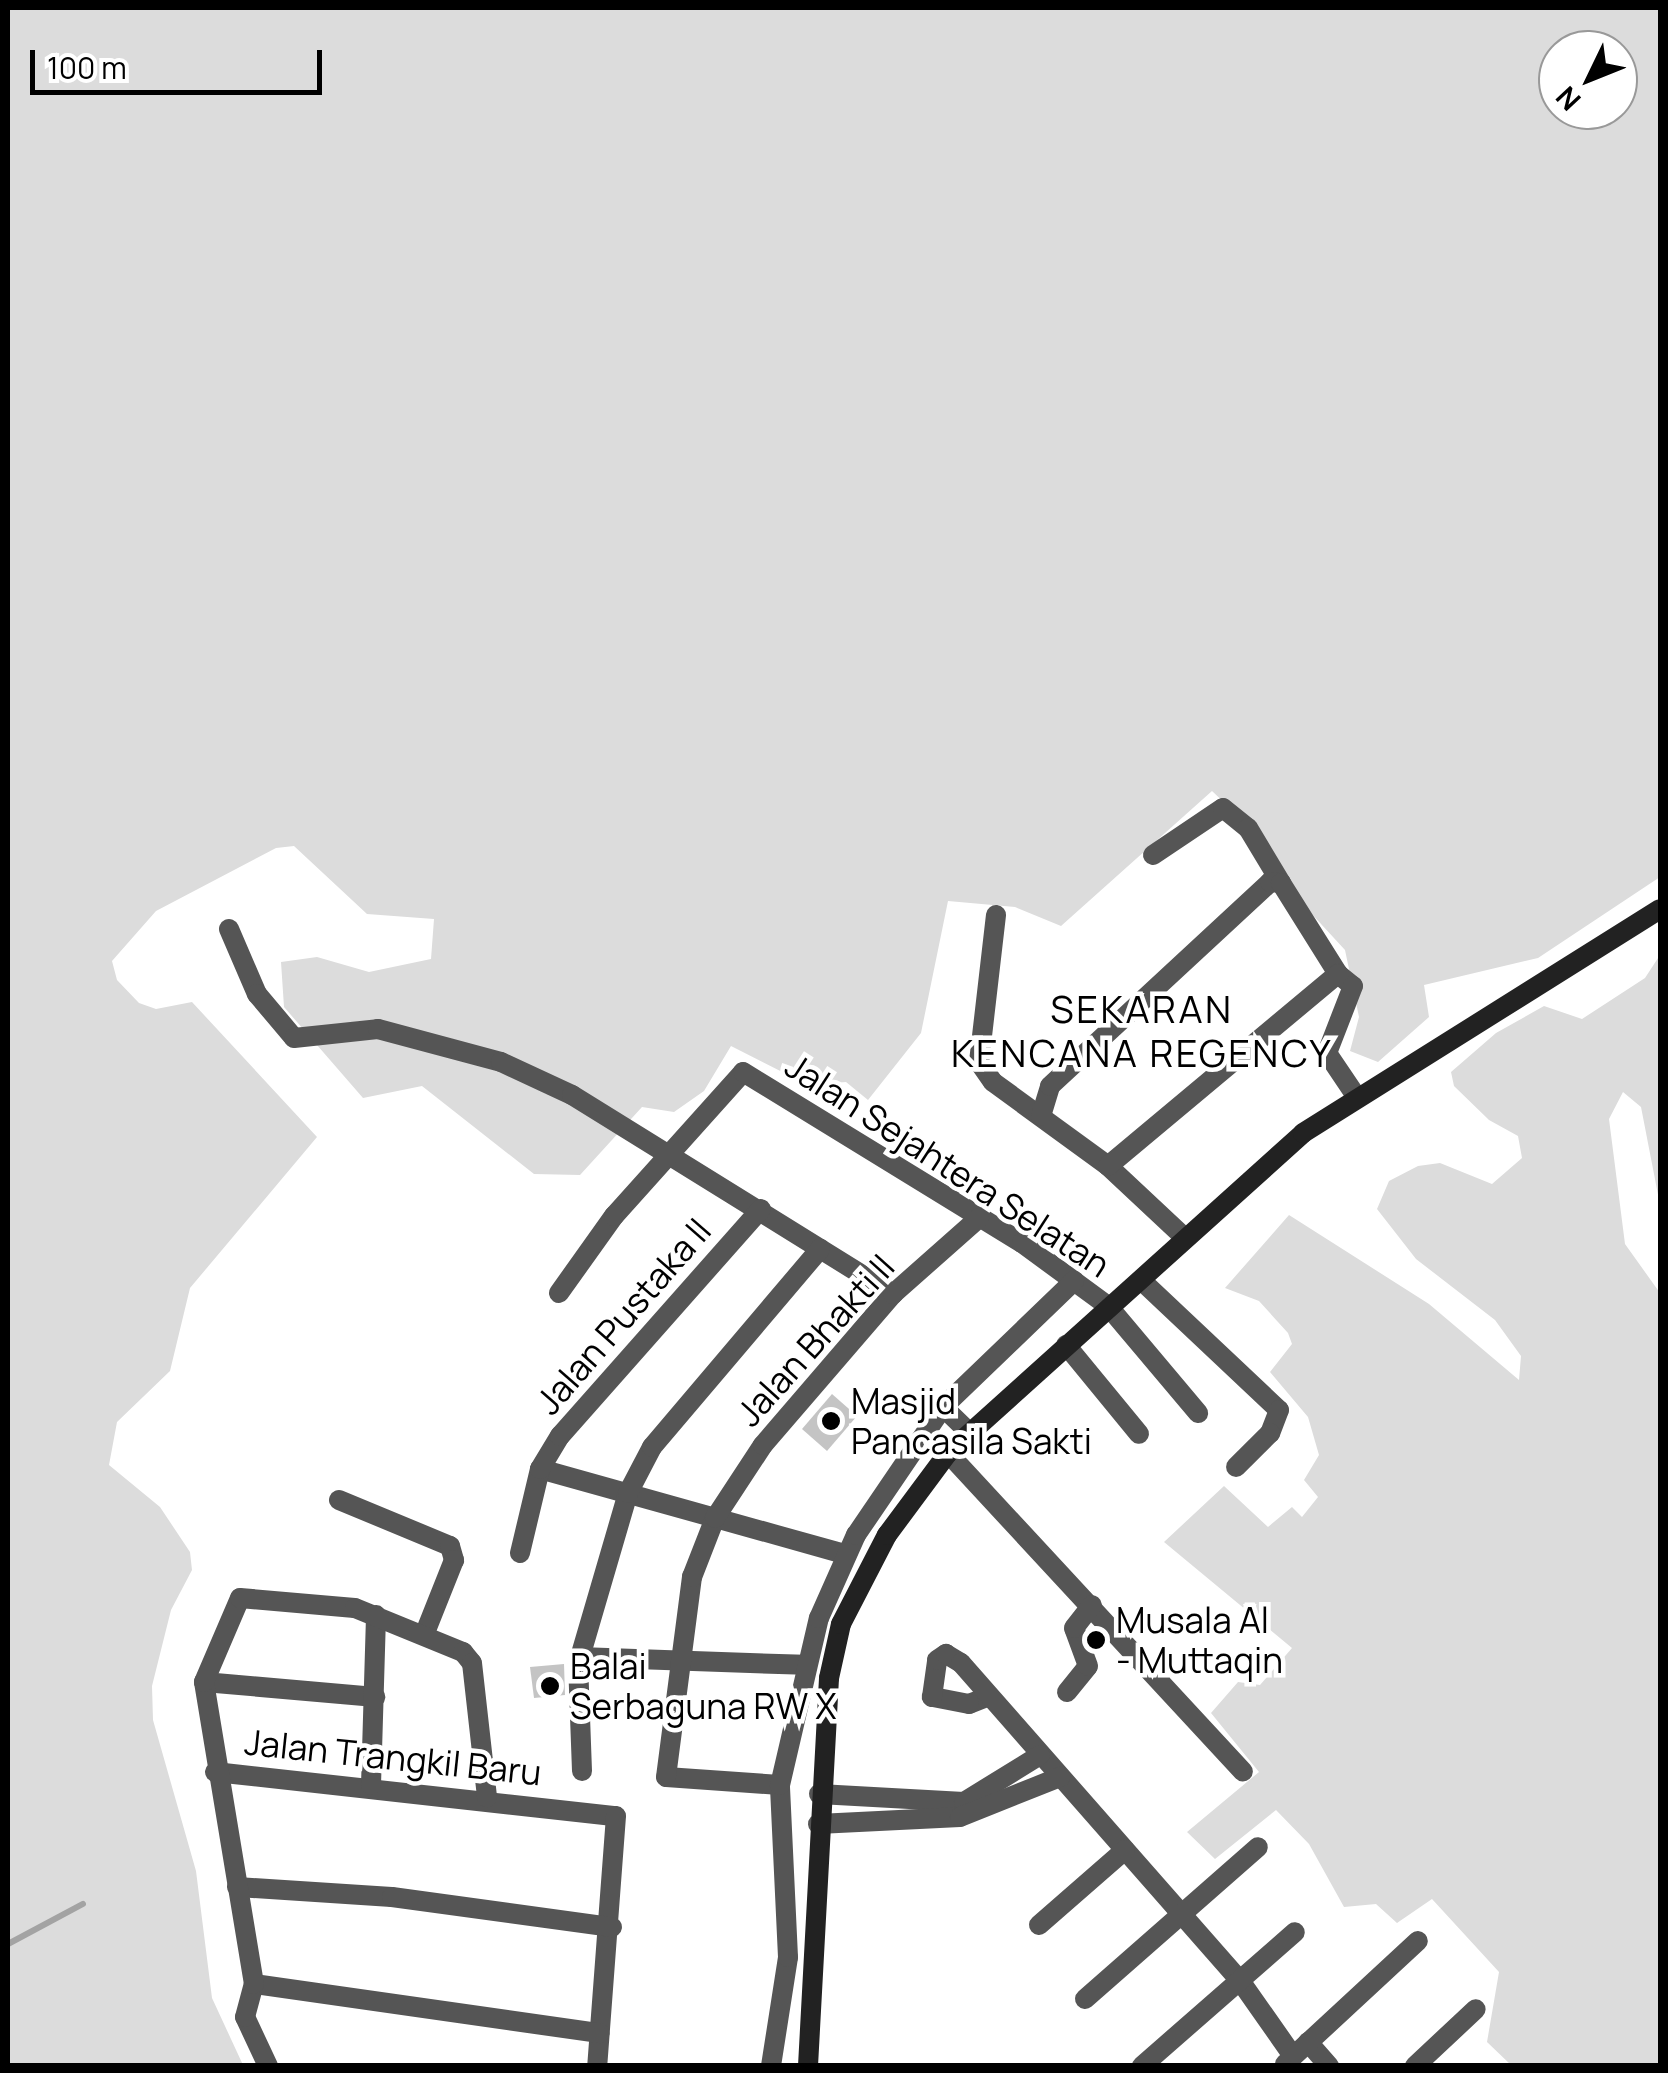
<!DOCTYPE html>
<style>
body{margin:0}
#map{position:relative;width:1668px;height:2073px;overflow:hidden;background:#fff;font-family:Manrope,sans-serif}
div>[style]{position:absolute}
.green>*{inset:0;background:#dcdcdc}
.stream>*{height:6px;margin:-3px;padding:0 3px;transform-origin:3px;border-radius:3px;background:#a3a3a3}
.building>*{inset:0;background:#c4c4c4}
.minor>*{height:20px;margin:-10px;padding:0 10px;transform-origin:10px;border-radius:10px;background:#555}
.secondary>*{height:20px;margin:-10px;padding:0 10px;transform-origin:10px;border-radius:10px;background:#222}
.dots>*{width:28px;height:28px;translate:-50% -50%;box-sizing:border-box;border:5px solid #fff;border-radius:50%}
span{translate:-50% -50%;white-space:nowrap;text-align:center;line-height:1.15;-webkit-text-stroke:9px #fff;paint-order:stroke}
.street-label{font-size:35px;color:#000}
.poi-label{font-size:35px;color:#000}
.left{translate:0 -50%;text-align:left}
.neighbourhood-label{font-size:38px;color:#000;letter-spacing:2.5px}
.frame{position:absolute;inset:0;border:10px solid #000;pointer-events:none}
.north{position:absolute;left:1538px;top:30px;width:100px;height:100px;box-sizing:border-box;background:#fff;border:2px solid #999;border-radius:50%;rotate:227deg;font-size:28px;font-weight:700;line-height:40px;text-align:center;color:#000}
.north::after{content:'';display:block;margin:auto;width:35px;height:45px;background:#000;clip-path:polygon(50% 0,100% 100%,50% 72%,0 100%)}
.scale{position:absolute;left:30px;top:50px;width:292px;height:45px;box-sizing:border-box;border:5px solid #000;border-top:0;padding-left:12px;font-size:30px;line-height:35px;white-space:nowrap;color:#000;-webkit-text-stroke:8px #fff;paint-order:stroke}
</style>
<div id="map">
<div class="green">
<i style="clip-path:polygon(evenodd,8px 8px,1660px 8px,1660px 877px,1538px 958px,1424px 985px,1429px 1017px,1378px 1062px,1350px 1051px,1359px 1017px,1345px 950px,1274px 873px,1251px 828px,1212px 791px,1061px 926px,1015px 907px,948px 901px,921px 1033px,868px 1100px,846px 1082px,808px 1085px,731px 1046px,704px 1091px,674px 1112px,642px 1107px,580px 1175px,534px 1174px,422px 1086px,363px 1098px,284px 1007px,281px 962px,317px 957px,369px 972px,431px 959px,434px 919px,367px 914px,294px 846px,276px 848px,156px 911px,112px 961px,117px 980px,139px 1003px,156px 1009px,192px 1002px,317px 1137px,190px 1288px,170px 1371px,117px 1422px,109px 1465px,160px 1507px,190px 1552px,192px 1570px,171px 1610px,152px 1686px,153px 1720px,196px 1871px,212px 1998px,243px 2065px,8px 2066px,8px 8px,1558px 50px,1618px 50px,1618px 110px,1558px 110px,1558px 50px)"></i>
<i style="clip-path:polygon(1660px 955px,1660px 1205px,1641px 1107px,1623px 1092px,1609px 1119px,1625px 1244px,1660px 1293px,1660px 2065px,1511px 2065px,1487px 2042px,1499px 1972px,1432px 1899px,1397px 1923px,1376px 1904px,1344px 1907px,1309px 1844px,1276px 1810px,1215px 1859px,1187px 1832px,1259px 1772px,1211px 1713px,1238px 1682px,1260px 1685px,1292px 1648px,1164px 1542px,1224px 1486px,1268px 1527px,1292px 1507px,1302px 1517px,1318px 1497px,1304px 1480px,1319px 1455px,1308px 1417px,1270px 1372px,1292px 1344px,1288px 1333px,1259px 1301px,1225px 1288px,1289px 1215px,1429px 1304px,1519px 1380px,1521px 1356px,1495px 1320px,1416px 1259px,1377px 1209px,1389px 1181px,1418px 1166px,1440px 1163px,1492px 1184px,1522px 1158px,1518px 1136px,1489px 1120px,1454px 1086px,1451px 1072px,1496px 1033px,1544px 1006px,1582px 1019px,1645px 978px)"></i>
</div>
<div class="stream">
<i style="left:8px;top:1944px;width:85px;rotate:-28.1deg"></i>
</div>
<div class="building">
<i style="clip-path:polygon(832px 1394px,857px 1416px,827px 1451px,802px 1429px)"></i>
<i style="clip-path:polygon(564px 1664px,565px 1695px,534px 1698px,530px 1667px)"></i>
</div>
<div class="minor">
<i style="left:1153px;top:855px;width:84px;rotate:-33.9deg"></i>
<i style="left:1223px;top:808px;width:32px;rotate:39deg"></i>
<i style="left:1248px;top:828px;width:64px;rotate:59deg"></i>
<i style="left:996px;top:915px;width:148px;rotate:96.6deg"></i>
<i style="left:979px;top:1062px;width:24px;rotate:55deg"></i>
<i style="left:993px;top:1082px;width:142px;rotate:36.1deg"></i>
<i style="left:229px;top:929px;width:71px;rotate:66.7deg"></i>
<i style="left:257px;top:994px;width:57px;rotate:49.9deg"></i>
<i style="left:294px;top:1038px;width:84px;rotate:-6.1deg"></i>
<i style="left:378px;top:1029px;width:127px;rotate:15deg"></i>
<i style="left:501px;top:1062px;width:78px;rotate:24.9deg"></i>
<i style="left:572px;top:1095px;width:378px;rotate:31.8deg"></i>
<i style="left:1041px;top:1116px;width:31px;rotate:-73deg"></i>
<i style="left:1050px;top:1086px;width:300px;rotate:-42.8deg"></i>
<i style="left:1270px;top:882px;width:11px;rotate:5deg"></i>
<i style="left:1281px;top:883px;width:107px;rotate:57.9deg"></i>
<i style="left:1185px;top:1238px;width:105px;rotate:-136.9deg"></i>
<i style="left:1108px;top:1166px;width:300px;rotate:-39.9deg"></i>
<i style="left:1338px;top:974px;width:19px;rotate:39deg"></i>
<i style="left:1353px;top:986px;width:72px;rotate:111.2deg"></i>
<i style="left:1327px;top:1053px;width:52px;rotate:56deg"></i>
<i style="left:1142px;top:1281px;width:188px;rotate:43.3deg"></i>
<i style="left:1279px;top:1410px;width:25px;rotate:111deg"></i>
<i style="left:1270px;top:1433px;width:48px;rotate:135deg"></i>
<i style="left:559px;top:1293px;width:95px;rotate:-54.5deg"></i>
<i style="left:614px;top:1216px;width:193px;rotate:-48.1deg"></i>
<i style="left:743px;top:1072px;width:327px;rotate:31.5deg"></i>
<i style="left:1022px;top:1243px;width:107px;rotate:36.2deg"></i>
<i style="left:1108px;top:1306px;width:140px;rotate:49.9deg"></i>
<i style="left:1066px;top:1345px;width:115px;rotate:50.6deg"></i>
<i style="left:943px;top:1407px;width:37px;rotate:44deg"></i>
<i style="left:948px;top:1453px;width:434px;rotate:47.2deg"></i>
<i style="left:540px;top:1469px;width:317px;rotate:15.6deg"></i>
<i style="left:339px;top:1500px;width:120px;rotate:22.5deg"></i>
<i style="left:450px;top:1546px;width:15px;rotate:74deg"></i>
<i style="left:454px;top:1560px;width:79px;rotate:111.7deg"></i>
<i style="left:520px;top:1553px;width:86px;rotate:-76.6deg"></i>
<i style="left:540px;top:1469px;width:39px;rotate:-59deg"></i>
<i style="left:560px;top:1436px;width:303px;rotate:-48.5deg"></i>
<i style="left:579px;top:1657px;width:225px;rotate:2deg"></i>
<i style="left:204px;top:1682px;width:172px;rotate:5deg"></i>
<i style="left:1067px;top:1692px;width:33px;rotate:-51deg"></i>
<i style="left:1088px;top:1666px;width:40px;rotate:-110.2deg"></i>
<i style="left:1074px;top:1628px;width:29px;rotate:-52deg"></i>
<i style="left:987px;top:1697px;width:19px;rotate:159deg"></i>
<i style="left:969px;top:1704px;width:38px;rotate:-169deg"></i>
<i style="left:932px;top:1697px;width:37px;rotate:-82deg"></i>
<i style="left:937px;top:1660px;width:11px;rotate:-34deg"></i>
<i style="left:946px;top:1654px;width:17px;rotate:31deg"></i>
<i style="left:961px;top:1663px;width:424px;rotate:48.7deg"></i>
<i style="left:1241px;top:1982px;width:90px;rotate:54.9deg"></i>
<i style="left:582px;top:1771px;width:107px;rotate:-92.1deg"></i>
<i style="left:578px;top:1664px;width:178px;rotate:-73.7deg"></i>
<i style="left:628px;top:1493px;width:52px;rotate:-62.4deg"></i>
<i style="left:652px;top:1447px;width:260px;rotate:-49.7deg"></i>
<i style="left:215px;top:1772px;width:403px;rotate:6.3deg"></i>
<i style="left:616px;top:1816px;width:251px;rotate:94.3deg"></i>
<i style="left:371px;top:1785px;width:170px;rotate:-88.3deg"></i>
<i style="left:780px;top:1785px;width:114px;rotate:-176deg"></i>
<i style="left:666px;top:1777px;width:202px;rotate:-82.6deg"></i>
<i style="left:692px;top:1577px;width:63px;rotate:-68.7deg"></i>
<i style="left:715px;top:1518px;width:87px;rotate:-56.7deg"></i>
<i style="left:763px;top:1445px;width:199px;rotate:-49.3deg"></i>
<i style="left:893px;top:1294px;width:115px;rotate:-41.5deg"></i>
<i style="left:819px;top:1794px;width:145px;rotate:3.2deg"></i>
<i style="left:964px;top:1802px;width:89px;rotate:-31.7deg"></i>
<i style="left:818px;top:1824px;width:142px;rotate:-2.8deg"></i>
<i style="left:960px;top:1817px;width:108px;rotate:-21.8deg"></i>
<i style="left:237px;top:1887px;width:155px;rotate:3.7deg"></i>
<i style="left:392px;top:1897px;width:222px;rotate:7.8deg"></i>
<i style="left:1039px;top:1925px;width:114px;rotate:-41.1deg"></i>
<i style="left:254px;top:1984px;width:349px;rotate:8.1deg"></i>
<i style="left:1085px;top:1999px;width:230px;rotate:-41.3deg"></i>
<i style="left:1308px;top:2042px;width:32px;rotate:49deg"></i>
<i style="left:1285px;top:2064px;width:181px;rotate:-42.8deg"></i>
<i style="left:268px;top:2066px;width:54px;rotate:-115.1deg"></i>
<i style="left:245px;top:2017px;width:34px;rotate:-75deg"></i>
<i style="left:254px;top:1984px;width:306px;rotate:-99.4deg"></i>
<i style="left:204px;top:1682px;width:91px;rotate:-66.8deg"></i>
<i style="left:240px;top:1598px;width:115px;rotate:5deg"></i>
<i style="left:355px;top:1608px;width:117px;rotate:22.2deg"></i>
<i style="left:463px;top:1652px;width:14px;rotate:51deg"></i>
<i style="left:472px;top:1663px;width:135px;rotate:83.6deg"></i>
<i style="left:771px;top:2066px;width:110px;rotate:-81.1deg"></i>
<i style="left:788px;top:1957px;width:172px;rotate:-92.7deg"></i>
<i style="left:780px;top:1785px;width:171px;rotate:-76.9deg"></i>
<i style="left:819px;top:1618px;width:91px;rotate:-66deg"></i>
<i style="left:856px;top:1535px;width:155px;rotate:-55.8deg"></i>
<i style="left:943px;top:1407px;width:182px;rotate:-43.9deg"></i>
<i style="left:1142px;top:2066px;width:203px;rotate:-41.2deg"></i>
<i style="left:1415px;top:2066px;width:83px;rotate:-43.1deg"></i>
</div>
<div class="secondary">
<i style="left:808px;top:2066px;width:389px;rotate:-86.9deg"></i>
<i style="left:829px;top:1678px;width:55px;rotate:-77.5deg"></i>
<i style="left:841px;top:1624px;width:100px;rotate:-62.7deg"></i>
<i style="left:887px;top:1535px;width:102px;rotate:-53.4deg"></i>
<i style="left:948px;top:1453px;width:478px;rotate:-42deg"></i>
<i style="left:1303px;top:1133px;width:421px;rotate:-32.1deg"></i>
</div>
<div class="dots">
<i style="left:831px;top:1421px;background:#000"></i>
<i style="left:1096px;top:1640px;background:#000"></i>
<i style="left:550px;top:1686px;background:#000"></i>
</div>
<div class="street-label">
<span style="left:948px;top:1165px;rotate:33deg">Jalan Sejahtera Selatan</span>
<span style="left:623px;top:1316px;rotate:-49deg">Jalan Pustaka II</span>
<span style="left:815px;top:1340px;rotate:-48deg">Jalan Bhakti II</span>
<span style="left:393px;top:1757px;rotate:6deg">Jalan Trangkil Baru</span>
</div>
<div class="poi-label">
<span class="left" style="left:851px;top:1421px">Masjid<br>Pancasila Sakti</span>
<span class="left" style="left:1116px;top:1640px">Musala Al<br>- Muttaqin</span>
<span class="left" style="left:570px;top:1686px">Balai<br>Serbaguna RW X</span>
</div>
<div class="neighbourhood-label">
<span style="left:1142px;top:1031px">SEKARAN<br>KENCANA REGENCY</span>
</div>
<div class="frame"></div>
<div class="north">N</div>
<div class="scale">100 m</div>
</div>
